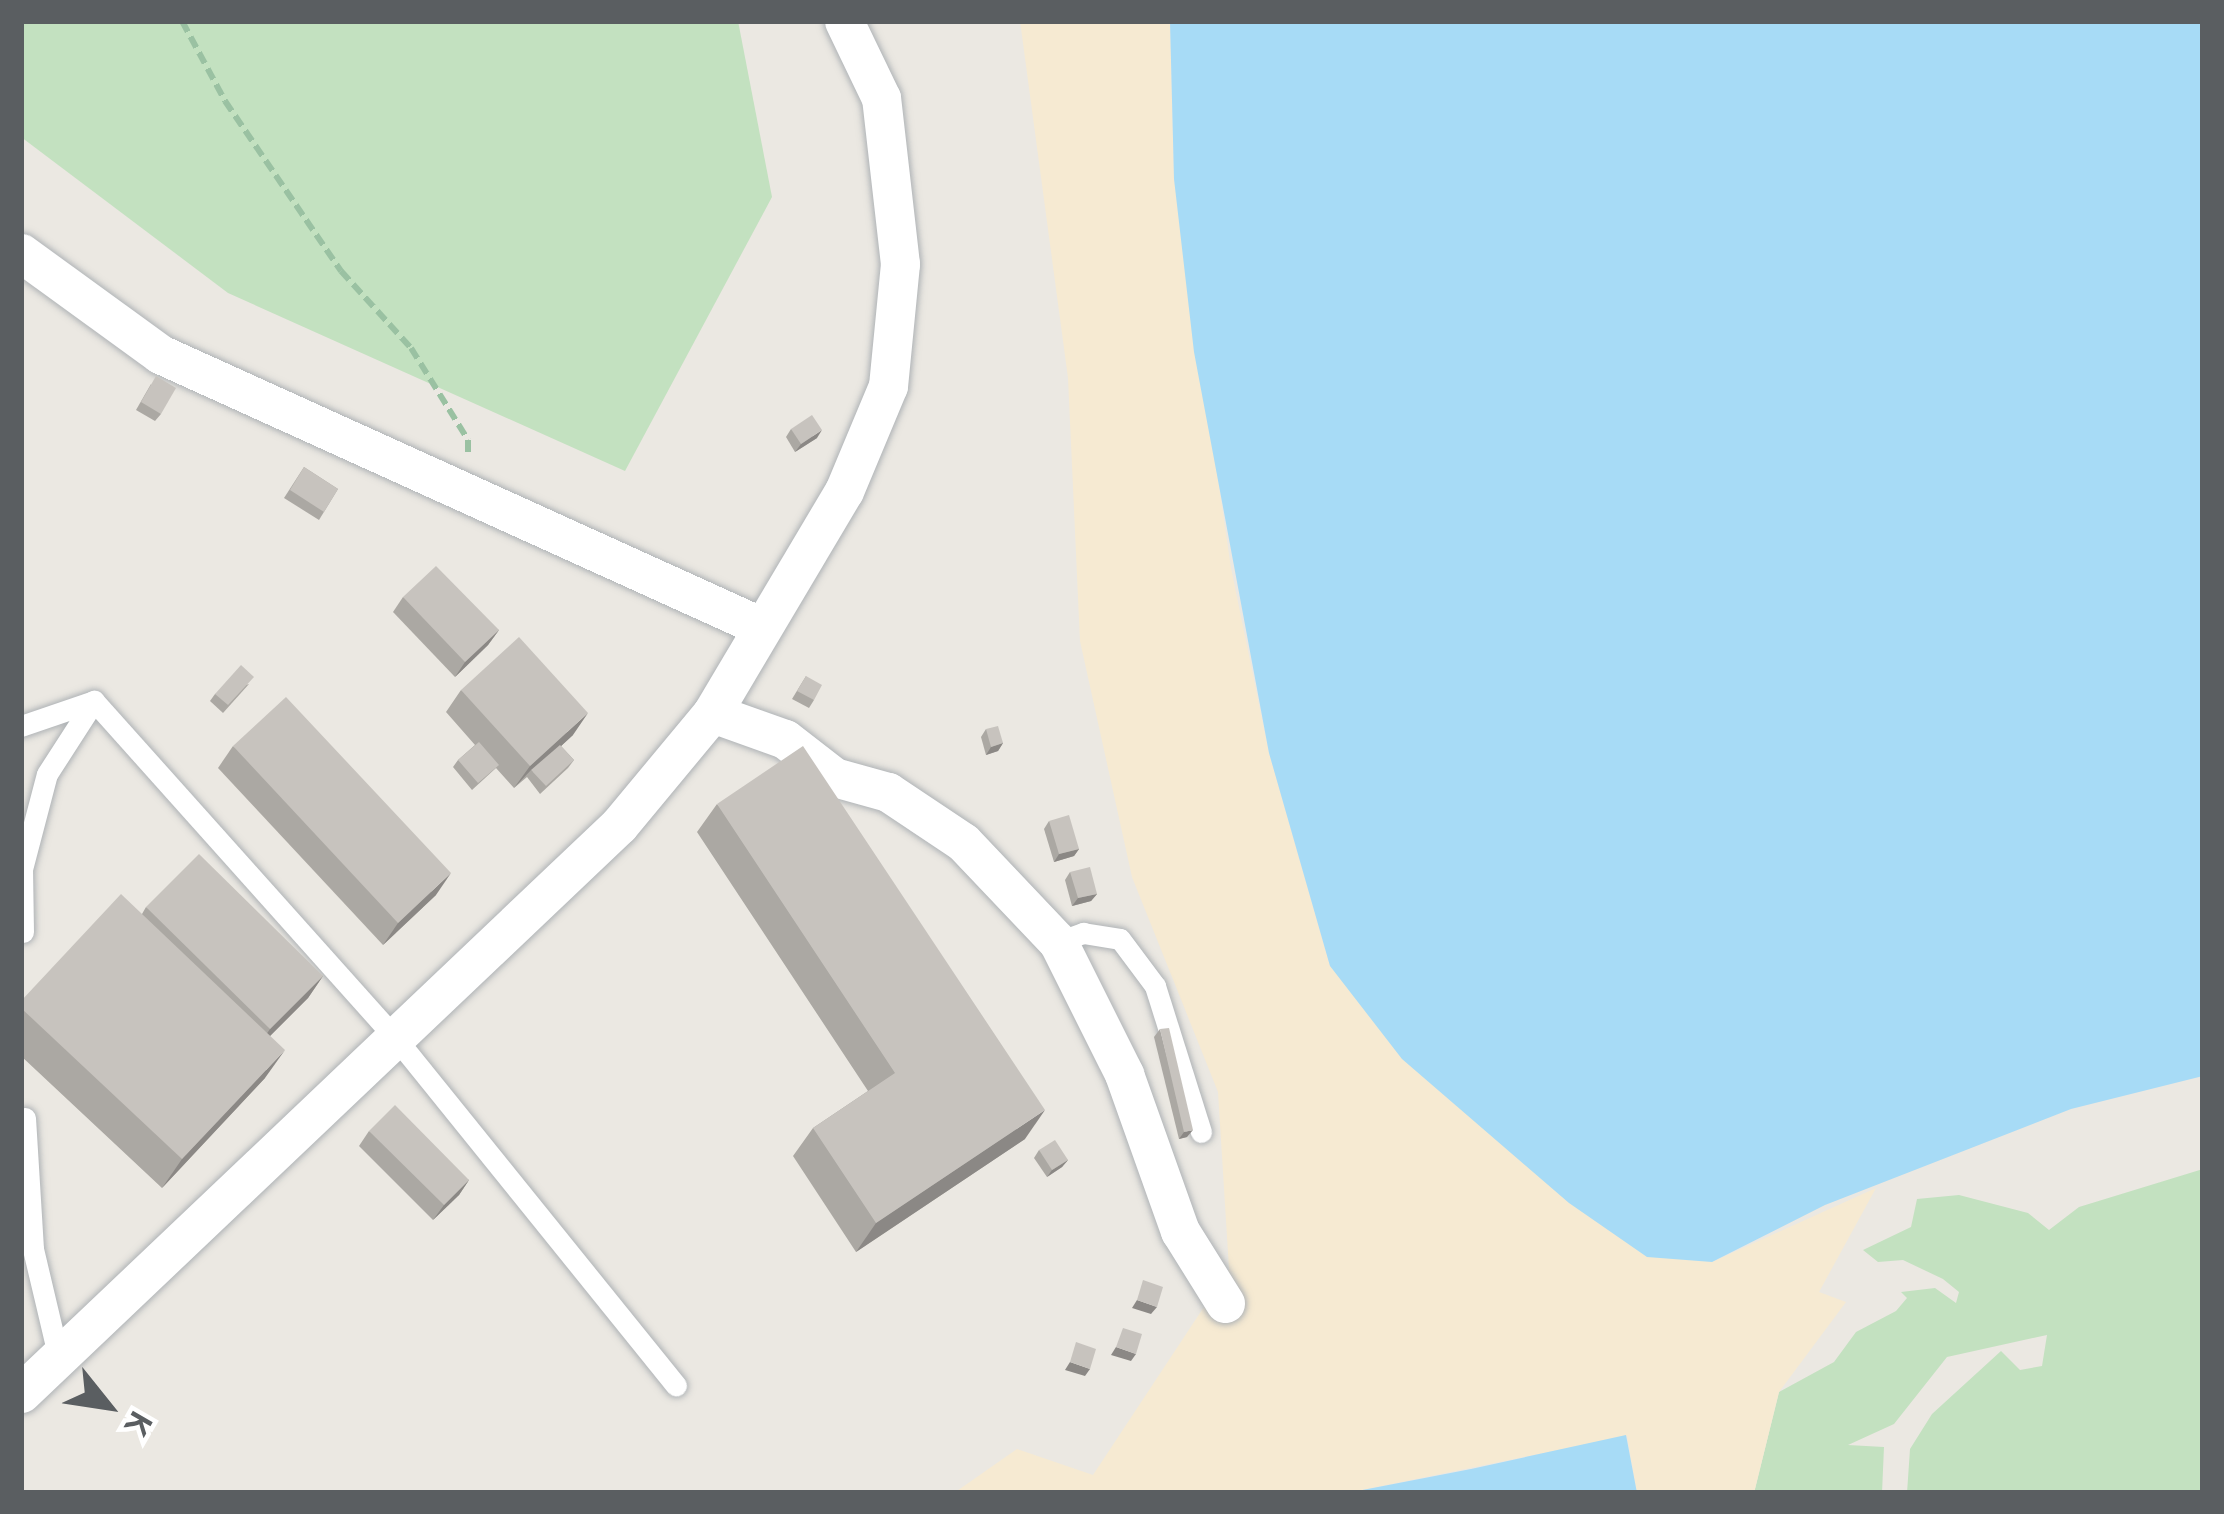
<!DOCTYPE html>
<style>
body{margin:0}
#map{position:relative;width:2224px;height:1514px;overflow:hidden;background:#ebe8e2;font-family:Ubuntu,sans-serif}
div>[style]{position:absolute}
.green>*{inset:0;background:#c3e1c0}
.sand>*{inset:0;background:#f6ead2}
.water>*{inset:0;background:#a7dbf6}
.path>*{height:6px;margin-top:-3px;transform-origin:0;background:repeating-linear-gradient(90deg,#9ac1a2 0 12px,transparent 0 18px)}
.roads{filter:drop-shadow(0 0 3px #afb3b6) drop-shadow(0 0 3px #afb3b6)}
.service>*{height:21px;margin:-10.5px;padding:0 10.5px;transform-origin:10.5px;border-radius:10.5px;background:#fff}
.minor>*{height:39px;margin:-19.5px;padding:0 19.5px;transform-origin:19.5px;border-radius:19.5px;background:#fff}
.wall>*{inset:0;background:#aba8a3}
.shaded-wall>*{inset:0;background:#8b8885}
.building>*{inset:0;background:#c7c3be}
span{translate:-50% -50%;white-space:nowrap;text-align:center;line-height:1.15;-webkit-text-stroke:9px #fff;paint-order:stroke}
.frame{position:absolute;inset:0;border:24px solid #5a5e61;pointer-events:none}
.north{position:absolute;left:48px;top:1346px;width:120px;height:120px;-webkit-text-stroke:9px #fff;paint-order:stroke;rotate:120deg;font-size:33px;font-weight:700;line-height:48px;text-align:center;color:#5a5e61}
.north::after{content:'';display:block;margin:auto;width:42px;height:54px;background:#5a5e61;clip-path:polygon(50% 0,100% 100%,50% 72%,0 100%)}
</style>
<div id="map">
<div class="green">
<i style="clip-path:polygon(21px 21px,738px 21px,772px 197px,625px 471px,228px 293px,21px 137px)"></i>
<i style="clip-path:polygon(2203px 1169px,2203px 1493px,1907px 1493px,1910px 1449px,1932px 1414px,2001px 1351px,2020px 1370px,2042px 1366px,2047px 1335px,1947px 1357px,1894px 1424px,1848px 1445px,1884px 1447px,1882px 1493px,1754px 1493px,1779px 1392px,1834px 1362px,1856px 1332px,1896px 1311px,1907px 1298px,1901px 1292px,1935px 1288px,1956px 1303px,1959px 1292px,1943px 1279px,1903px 1260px,1878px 1262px,1863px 1250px,1911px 1227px,1917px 1199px,1959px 1195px,2028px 1213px,2049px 1230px,2079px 1207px)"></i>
</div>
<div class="sand">
<i style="clip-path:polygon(1020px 21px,1170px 21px,1174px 179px,1231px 568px,1269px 753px,1330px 966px,1712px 1262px,1876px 1188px,1819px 1292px,1846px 1302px,1779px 1392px,1754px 1493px,1637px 1493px,1627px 1436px,1347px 1493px,954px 1493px,1017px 1449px,1093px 1475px,1229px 1269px,1218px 1092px,1132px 877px,1080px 641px,1068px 378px)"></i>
</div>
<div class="water">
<i style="clip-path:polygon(1170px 21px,2203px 21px,2203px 1076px,2071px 1109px,1825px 1205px,1712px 1262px,1647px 1257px,1569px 1203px,1402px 1059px,1330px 966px,1269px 753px,1194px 352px,1174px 179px)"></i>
<i style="clip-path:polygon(1626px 1435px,1637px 1493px,1347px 1493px,1471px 1469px)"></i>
</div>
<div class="path">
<i style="left:182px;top:21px;width:91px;rotate:61.7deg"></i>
<i style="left:225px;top:101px;width:206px;rotate:55.7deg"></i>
<i style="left:341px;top:271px;width:104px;rotate:47.7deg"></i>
<i style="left:411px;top:348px;width:108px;rotate:58.2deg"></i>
<i style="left:468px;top:440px;width:12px;rotate:90deg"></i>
</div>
<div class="roads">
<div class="service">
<i style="left:21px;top:726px;width:77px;rotate:-18.9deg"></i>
<i style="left:94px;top:701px;width:450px;rotate:48.2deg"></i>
<i style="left:394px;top:1036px;width:449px;rotate:51.1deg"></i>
<i style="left:23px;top:932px;width:63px;rotate:-90.9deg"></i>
<i style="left:22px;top:869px;width:98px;rotate:-75.3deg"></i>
<i style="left:47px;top:774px;width:87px;rotate:-57.2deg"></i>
<i style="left:1058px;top:942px;width:27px;rotate:-20deg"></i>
<i style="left:1083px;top:933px;width:37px;rotate:9deg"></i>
<i style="left:1120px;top:939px;width:59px;rotate:53.3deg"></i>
<i style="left:1155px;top:986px;width:153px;rotate:72.5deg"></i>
<i style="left:25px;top:1118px;width:131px;rotate:86.5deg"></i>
<i style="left:33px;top:1249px;width:113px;rotate:76.7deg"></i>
</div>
<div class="minor">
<i style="left:21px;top:253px;width:172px;rotate:36deg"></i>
<i style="left:160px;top:354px;width:661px;rotate:24.39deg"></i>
<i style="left:712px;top:713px;width:77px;rotate:19.6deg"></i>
<i style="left:785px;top:739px;width:62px;rotate:37.8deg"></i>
<i style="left:834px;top:777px;width:56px;rotate:15.5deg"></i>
<i style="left:888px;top:792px;width:90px;rotate:33.7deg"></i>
<i style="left:963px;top:842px;width:138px;rotate:46.5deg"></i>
<i style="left:1058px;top:942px;width:148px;rotate:63.4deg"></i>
<i style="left:1124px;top:1074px;width:167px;rotate:70.4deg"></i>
<i style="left:1180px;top:1231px;width:85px;rotate:58deg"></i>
<i style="left:21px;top:1393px;width:825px;rotate:-43.53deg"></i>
<i style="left:619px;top:825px;width:146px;rotate:-50.3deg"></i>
<i style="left:712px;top:713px;width:258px;rotate:-59.3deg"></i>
<i style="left:844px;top:491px;width:114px;rotate:-67.3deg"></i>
<i style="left:888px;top:386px;width:123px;rotate:-84.4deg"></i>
<i style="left:900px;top:264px;width:167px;rotate:-96.5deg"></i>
<i style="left:881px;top:98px;width:85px;rotate:-115.7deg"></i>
</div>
</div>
<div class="wall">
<i style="clip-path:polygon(151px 384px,161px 414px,155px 421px,136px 410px)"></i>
<i style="clip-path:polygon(791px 429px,817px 438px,795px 452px,786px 437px)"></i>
<i style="clip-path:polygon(304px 467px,338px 489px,319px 520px,284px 498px)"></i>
<i style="clip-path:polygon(403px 597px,499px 630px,488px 645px,455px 677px,393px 612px)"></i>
<i style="clip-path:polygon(806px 676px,814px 700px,809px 708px,792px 699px)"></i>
<i style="clip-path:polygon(249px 684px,223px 713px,210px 701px,215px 694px)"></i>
<i style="clip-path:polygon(461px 690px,573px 735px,561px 746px,574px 760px,568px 768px,540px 794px,527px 777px,514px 788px,496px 768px,472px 790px,453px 767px,458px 760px,475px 745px,446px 712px)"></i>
<i style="clip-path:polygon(986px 729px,1003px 743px,998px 751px,986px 755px,981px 737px)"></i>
<i style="clip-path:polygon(233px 746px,436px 895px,383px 945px,218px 768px)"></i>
<i style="clip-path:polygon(717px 804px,1025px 1139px,856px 1252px,793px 1156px,813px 1128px,868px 1091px,697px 832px)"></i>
<i style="clip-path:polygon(1049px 821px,1079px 849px,1074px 856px,1054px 862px,1044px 829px)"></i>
<i style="clip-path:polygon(1070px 872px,1097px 894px,1091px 901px,1072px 906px,1065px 880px)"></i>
<i style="clip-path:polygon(146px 907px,323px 976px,308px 998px,270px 1036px,265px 1078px,162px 1188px,21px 1056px,21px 1001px,142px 914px)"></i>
<i style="clip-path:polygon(1160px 1029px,1187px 1137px,1179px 1139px,1154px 1037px)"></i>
<i style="clip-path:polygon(369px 1131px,469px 1180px,459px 1195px,433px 1220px,359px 1146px)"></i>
<i style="clip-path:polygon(1039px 1150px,1068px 1160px,1062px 1167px,1047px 1177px,1034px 1158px)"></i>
</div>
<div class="shaded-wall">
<i style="clip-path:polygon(822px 430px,817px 438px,795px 452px,801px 444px)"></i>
<i style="clip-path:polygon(499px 630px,488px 645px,455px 677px,465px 662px)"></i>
<i style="clip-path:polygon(588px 713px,573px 735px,533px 772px,531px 770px,514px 788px,530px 766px)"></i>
<i style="clip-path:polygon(1003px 743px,998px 751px,986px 755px,991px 747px)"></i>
<i style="clip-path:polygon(1079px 849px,1074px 856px,1054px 862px,1059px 854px)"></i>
<i style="clip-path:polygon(451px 873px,436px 895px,383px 945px,398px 923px)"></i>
<i style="clip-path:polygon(1097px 894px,1091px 901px,1072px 906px,1078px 898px)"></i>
<i style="clip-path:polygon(323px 976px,308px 998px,255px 1051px,270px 1029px)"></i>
<i style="clip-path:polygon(285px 1050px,265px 1078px,162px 1188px,182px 1159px)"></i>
<i style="clip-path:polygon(1045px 1110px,1025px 1139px,856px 1252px,876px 1223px)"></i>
<i style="clip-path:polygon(1193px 1130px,1187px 1137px,1179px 1139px,1184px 1132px)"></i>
<i style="clip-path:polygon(1068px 1160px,1062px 1167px,1047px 1177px,1052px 1170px)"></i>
<i style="clip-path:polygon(469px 1180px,459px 1195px,433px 1220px,444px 1205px)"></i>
<i style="clip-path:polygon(1137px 1300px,1157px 1307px,1151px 1314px,1132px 1308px)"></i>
<i style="clip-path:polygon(1116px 1347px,1136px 1354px,1131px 1361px,1111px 1355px)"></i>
<i style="clip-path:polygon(1070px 1362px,1090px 1369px,1085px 1376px,1065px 1370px)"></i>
</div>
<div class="building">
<i style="clip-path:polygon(156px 376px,176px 388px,161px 414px,141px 402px)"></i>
<i style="clip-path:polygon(812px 415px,822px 430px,801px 444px,791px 429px)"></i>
<i style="clip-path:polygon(304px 467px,338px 489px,324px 512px,290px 490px)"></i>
<i style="clip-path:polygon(436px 566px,499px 630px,465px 662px,403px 597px)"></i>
<i style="clip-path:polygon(519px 637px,588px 713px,530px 766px,461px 690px)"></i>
<i style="clip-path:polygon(241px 665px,254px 677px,228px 705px,215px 694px)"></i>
<i style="clip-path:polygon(806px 676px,822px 685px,814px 700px,797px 691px)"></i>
<i style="clip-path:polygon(286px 697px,451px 873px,398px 923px,233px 746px)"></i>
<i style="clip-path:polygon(998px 726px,1003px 743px,991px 747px,986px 729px)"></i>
<i style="clip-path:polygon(479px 742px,499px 765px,478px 783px,458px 760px)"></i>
<i style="clip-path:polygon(560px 745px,574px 760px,546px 786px,531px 770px)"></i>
<i style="clip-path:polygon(803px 746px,1045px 1110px,876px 1223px,813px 1128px,895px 1073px,717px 804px)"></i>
<i style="clip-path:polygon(1069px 815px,1079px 849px,1059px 854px,1049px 821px)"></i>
<i style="clip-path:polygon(199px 854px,323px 976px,270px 1029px,146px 907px)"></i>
<i style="clip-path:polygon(1090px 867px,1097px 894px,1078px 898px,1070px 872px)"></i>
<i style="clip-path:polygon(121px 894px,285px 1050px,182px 1159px,21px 1008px,21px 1001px)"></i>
<i style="clip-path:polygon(1169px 1028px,1193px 1130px,1184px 1132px,1160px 1029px)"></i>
<i style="clip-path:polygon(395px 1105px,469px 1180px,444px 1205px,369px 1131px)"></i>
<i style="clip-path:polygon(1055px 1140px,1068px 1160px,1052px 1170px,1039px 1150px)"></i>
<i style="clip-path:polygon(1143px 1280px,1163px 1287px,1157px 1307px,1137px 1300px)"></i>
<i style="clip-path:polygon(1123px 1328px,1142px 1334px,1136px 1354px,1116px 1347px)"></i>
<i style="clip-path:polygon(1076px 1342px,1096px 1349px,1090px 1369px,1070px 1362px)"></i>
</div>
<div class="frame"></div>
<div class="north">K</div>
</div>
